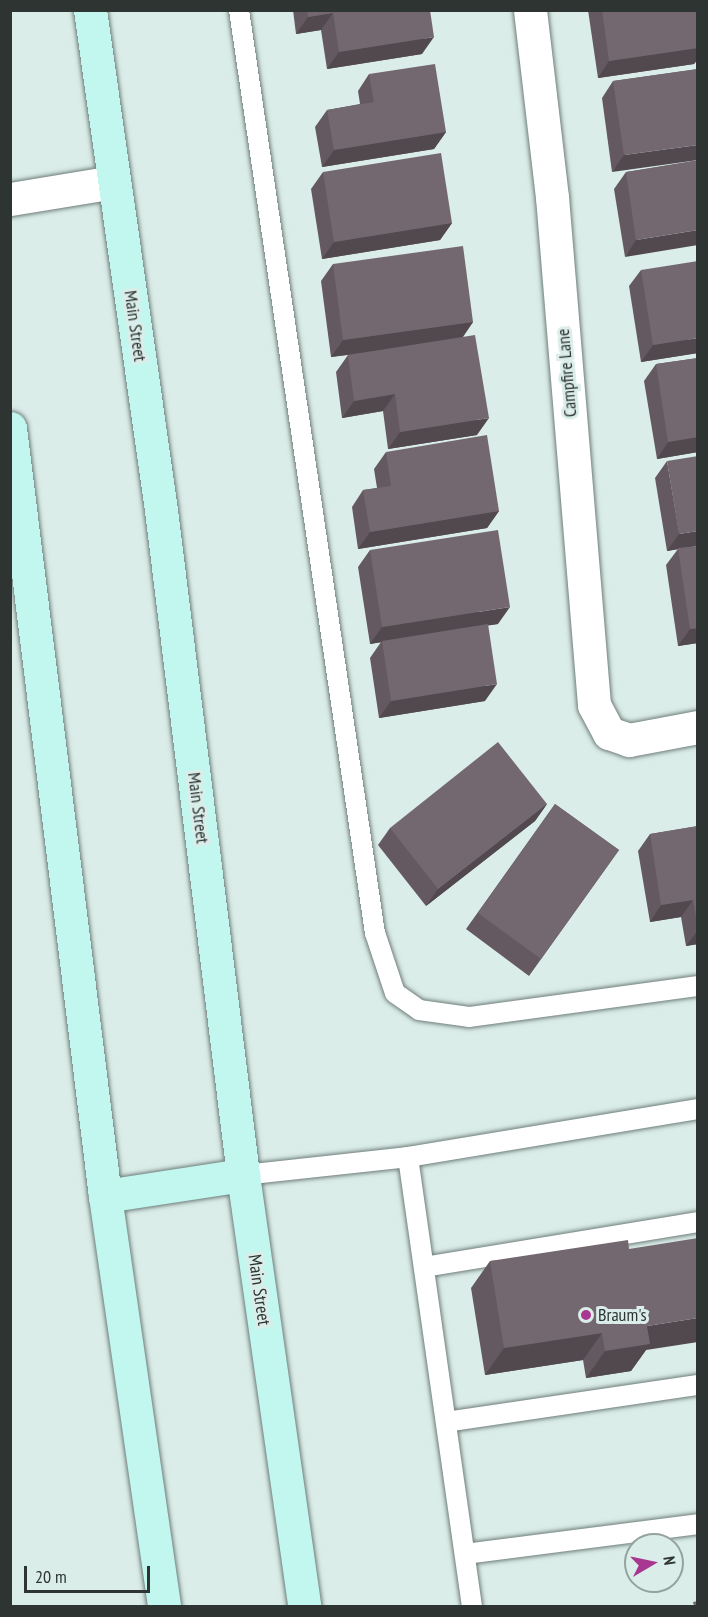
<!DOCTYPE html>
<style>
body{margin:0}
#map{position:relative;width:708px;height:1617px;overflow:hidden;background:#dbede9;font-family:"PT Sans Narrow",sans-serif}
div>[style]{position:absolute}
.roads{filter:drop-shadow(0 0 2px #6f7e7b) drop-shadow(0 0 2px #6f7e7b)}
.service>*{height:20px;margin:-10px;padding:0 10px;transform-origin:10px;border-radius:10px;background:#fff}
.minor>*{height:33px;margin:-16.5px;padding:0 16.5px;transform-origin:16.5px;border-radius:16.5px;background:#fff}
.secondary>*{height:33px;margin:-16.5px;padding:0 16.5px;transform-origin:16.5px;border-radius:16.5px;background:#c2f7f0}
.wall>*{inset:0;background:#645960}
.shaded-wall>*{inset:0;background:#51494e}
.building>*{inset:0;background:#746870}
.dots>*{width:16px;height:16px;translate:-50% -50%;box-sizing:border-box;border:3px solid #dbede9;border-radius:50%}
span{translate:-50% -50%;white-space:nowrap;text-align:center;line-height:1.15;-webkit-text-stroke:6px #dbede9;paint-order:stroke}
.street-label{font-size:18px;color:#2d3432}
.poi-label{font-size:18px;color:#2d3432}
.left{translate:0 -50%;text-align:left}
.frame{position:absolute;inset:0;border:12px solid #2d3432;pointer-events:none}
.north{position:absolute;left:624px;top:1533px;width:60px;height:60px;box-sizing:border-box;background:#dbede9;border:2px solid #95a3a0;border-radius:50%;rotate:81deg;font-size:16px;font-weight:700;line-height:24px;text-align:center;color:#2d3432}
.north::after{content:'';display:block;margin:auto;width:21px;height:27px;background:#a93690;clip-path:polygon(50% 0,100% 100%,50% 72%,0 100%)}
.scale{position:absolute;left:24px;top:1566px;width:126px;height:27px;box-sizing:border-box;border:3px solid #2d3432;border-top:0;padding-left:8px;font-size:18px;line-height:21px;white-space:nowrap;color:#2d3432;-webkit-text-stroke:4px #dbede9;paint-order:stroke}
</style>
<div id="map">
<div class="roads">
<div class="service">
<i style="left:239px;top:10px;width:933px;rotate:81.62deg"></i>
<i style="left:375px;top:933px;width:63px;rotate:71.6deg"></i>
<i style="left:395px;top:993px;width:29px;rotate:35deg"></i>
<i style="left:419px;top:1010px;width:50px;rotate:8deg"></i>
<i style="left:469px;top:1017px;width:231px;rotate:-7.7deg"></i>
<i style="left:408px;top:1157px;width:454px;rotate:81.9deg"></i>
<i style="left:243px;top:1175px;width:166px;rotate:-6.2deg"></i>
<i style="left:408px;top:1157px;width:294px;rotate:-9.4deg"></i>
<i style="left:424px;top:1267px;width:278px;rotate:-9.3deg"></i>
<i style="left:446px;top:1422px;width:255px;rotate:-8.4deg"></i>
<i style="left:465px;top:1554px;width:235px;rotate:-7.3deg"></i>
</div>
<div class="minor">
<i style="left:530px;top:10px;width:188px;rotate:83.3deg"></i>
<i style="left:552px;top:197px;width:510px;rotate:85.27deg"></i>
<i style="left:594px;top:705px;width:32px;rotate:62deg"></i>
<i style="left:609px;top:733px;width:21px;rotate:19deg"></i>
<i style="left:629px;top:740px;width:70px;rotate:-10.7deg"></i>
<i style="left:10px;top:199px;width:105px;rotate:-9.3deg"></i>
</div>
<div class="secondary">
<i style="left:90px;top:10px;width:505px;rotate:81.92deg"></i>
<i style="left:161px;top:510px;width:670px;rotate:82.97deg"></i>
<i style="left:243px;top:1175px;width:435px;rotate:81.9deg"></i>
<i style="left:10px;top:428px;width:774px;rotate:82.95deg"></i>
<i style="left:105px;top:1196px;width:414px;rotate:81.8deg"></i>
<i style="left:105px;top:1196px;width:140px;rotate:-8.7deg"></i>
</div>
</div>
<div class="wall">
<i style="clip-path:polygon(293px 10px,430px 10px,422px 54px,327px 69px,321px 30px,296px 34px)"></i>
<i style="clip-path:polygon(588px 10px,698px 10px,698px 59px,694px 64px,598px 78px)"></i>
<i style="clip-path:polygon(698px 69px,612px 172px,602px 98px,613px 81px)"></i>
<i style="clip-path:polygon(369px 74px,446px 132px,434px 149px,322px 167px,315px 127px,327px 110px,360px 104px,358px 91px)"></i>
<i style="clip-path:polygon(698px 161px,625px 257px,614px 189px,626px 172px)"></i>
<i style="clip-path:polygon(323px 172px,452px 223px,440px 240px,322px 259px,311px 189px)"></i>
<i style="clip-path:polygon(333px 264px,473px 322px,463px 337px,477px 435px,388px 449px,383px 411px,342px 418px,336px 372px,348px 355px,331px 357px,321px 281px)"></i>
<i style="clip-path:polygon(641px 270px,698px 353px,641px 362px,629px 286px)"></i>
<i style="clip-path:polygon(698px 358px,698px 452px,657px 459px,644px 381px,656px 364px)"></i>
<i style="clip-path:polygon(386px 452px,499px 511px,487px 528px,358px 549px,352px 507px,363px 490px,377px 488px,374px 469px)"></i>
<i style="clip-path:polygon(667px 461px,698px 643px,678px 646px,666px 565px,678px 549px,667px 551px,655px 478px)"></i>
<i style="clip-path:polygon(370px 550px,498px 624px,488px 625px,485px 701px,379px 718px,370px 658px,381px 642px,370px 644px,358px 567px)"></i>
<i style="clip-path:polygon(547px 804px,535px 821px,426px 906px,378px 845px,390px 828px)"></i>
<i style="clip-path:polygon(555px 804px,619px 850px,529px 976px,466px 929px)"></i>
<i style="clip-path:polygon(698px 826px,698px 944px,686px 946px,681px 917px,650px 922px,638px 851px,650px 834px)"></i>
<i style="clip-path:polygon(629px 1249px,646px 1350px,631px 1371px,586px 1378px,583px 1360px,485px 1375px,471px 1288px,490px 1261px)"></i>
</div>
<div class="shaded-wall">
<i style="clip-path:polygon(333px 13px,321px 30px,296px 34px,308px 17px)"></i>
<i style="clip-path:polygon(434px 37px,422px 54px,327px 69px,339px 52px)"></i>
<i style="clip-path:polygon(698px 48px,698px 59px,694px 64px,598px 78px,609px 61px)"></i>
<i style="clip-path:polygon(446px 132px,434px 149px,322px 167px,334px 150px)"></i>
<i style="clip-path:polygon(698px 145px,698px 160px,612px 172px,624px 155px)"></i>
<i style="clip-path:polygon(452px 223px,440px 240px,322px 259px,334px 242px)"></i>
<i style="clip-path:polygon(698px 230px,698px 245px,625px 257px,636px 240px)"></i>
<i style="clip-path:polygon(473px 322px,461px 339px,331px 357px,343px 340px)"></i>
<i style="clip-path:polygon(698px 338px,698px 353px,641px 362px,653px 345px)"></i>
<i style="clip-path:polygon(395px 394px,383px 411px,342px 418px,354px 401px)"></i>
<i style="clip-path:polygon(489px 418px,477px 435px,388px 449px,400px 432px)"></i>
<i style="clip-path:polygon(698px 437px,698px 452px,657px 459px,668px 442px)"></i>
<i style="clip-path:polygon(499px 511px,487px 528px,358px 549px,370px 532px)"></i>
<i style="clip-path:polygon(698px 531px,698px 546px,667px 551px,679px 534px)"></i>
<i style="clip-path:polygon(510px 607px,498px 624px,370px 644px,382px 627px)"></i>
<i style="clip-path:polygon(698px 628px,698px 643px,678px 646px,690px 629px)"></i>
<i style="clip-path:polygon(497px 684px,485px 701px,379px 718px,391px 701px)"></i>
<i style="clip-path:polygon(547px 804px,535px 821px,426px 906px,438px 889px)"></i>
<i style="clip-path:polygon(693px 900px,681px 917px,650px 922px,661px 905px)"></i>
<i style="clip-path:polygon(698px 930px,698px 944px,686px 946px)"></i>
<i style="clip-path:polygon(698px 1318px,698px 1342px,646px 1350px,631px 1371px,586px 1378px,605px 1351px,647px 1326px)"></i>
<i style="clip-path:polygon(602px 1333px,583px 1360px,485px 1375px,504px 1348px)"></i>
</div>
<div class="building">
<i style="clip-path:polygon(307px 10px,430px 10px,434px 37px,339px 52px,333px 13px,308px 17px)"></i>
<i style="clip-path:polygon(602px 10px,698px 10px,698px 48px,609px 61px)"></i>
<i style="clip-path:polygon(435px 64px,446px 132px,334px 150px,327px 110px,374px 102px,369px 74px)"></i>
<i style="clip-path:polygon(698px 69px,698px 145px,624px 155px,613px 81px)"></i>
<i style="clip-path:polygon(441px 153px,452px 223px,334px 242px,323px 172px)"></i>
<i style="clip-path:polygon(698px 160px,698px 230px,636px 240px,626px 172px)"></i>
<i style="clip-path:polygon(463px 246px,473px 322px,343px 340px,333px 264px)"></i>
<i style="clip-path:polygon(698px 261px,698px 338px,653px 345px,641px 270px)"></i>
<i style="clip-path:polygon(475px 335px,489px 418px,400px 432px,395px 394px,354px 401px,348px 355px)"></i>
<i style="clip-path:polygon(698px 358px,698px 437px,668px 442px,656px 364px)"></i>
<i style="clip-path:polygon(487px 435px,499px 511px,370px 532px,363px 490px,391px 486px,386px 452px)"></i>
<i style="clip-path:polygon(698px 456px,698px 531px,679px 534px,667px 461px)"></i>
<i style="clip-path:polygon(498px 530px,510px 607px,382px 627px,370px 550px)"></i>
<i style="clip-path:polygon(698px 546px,698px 628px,690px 629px,678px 548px)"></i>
<i style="clip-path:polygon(488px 624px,497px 684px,391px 701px,382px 641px)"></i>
<i style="clip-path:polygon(498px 742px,547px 804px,438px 889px,390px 828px)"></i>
<i style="clip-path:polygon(555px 804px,619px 850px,541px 959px,478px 913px)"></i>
<i style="clip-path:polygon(698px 826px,698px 928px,693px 900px,661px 905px,650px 834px)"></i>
<i style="clip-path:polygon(698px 1238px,698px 1318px,647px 1326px,650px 1344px,605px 1351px,602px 1333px,504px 1348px,490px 1261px,628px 1240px,629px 1249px)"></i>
<i style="clip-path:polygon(698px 1601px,698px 1606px,694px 1606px,693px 1602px)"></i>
</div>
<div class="dots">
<i style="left:586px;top:1315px;background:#a93690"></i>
</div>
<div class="street-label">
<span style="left:135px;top:326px;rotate:82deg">Main Street</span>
<span style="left:567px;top:373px;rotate:-95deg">Campfire Lane</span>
<span style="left:198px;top:808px;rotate:83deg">Main Street</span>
<span style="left:259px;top:1290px;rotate:82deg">Main Street</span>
</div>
<div class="poi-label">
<span class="left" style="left:598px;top:1315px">Braum's</span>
</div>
<div class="frame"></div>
<div class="north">N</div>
<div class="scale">20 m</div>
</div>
